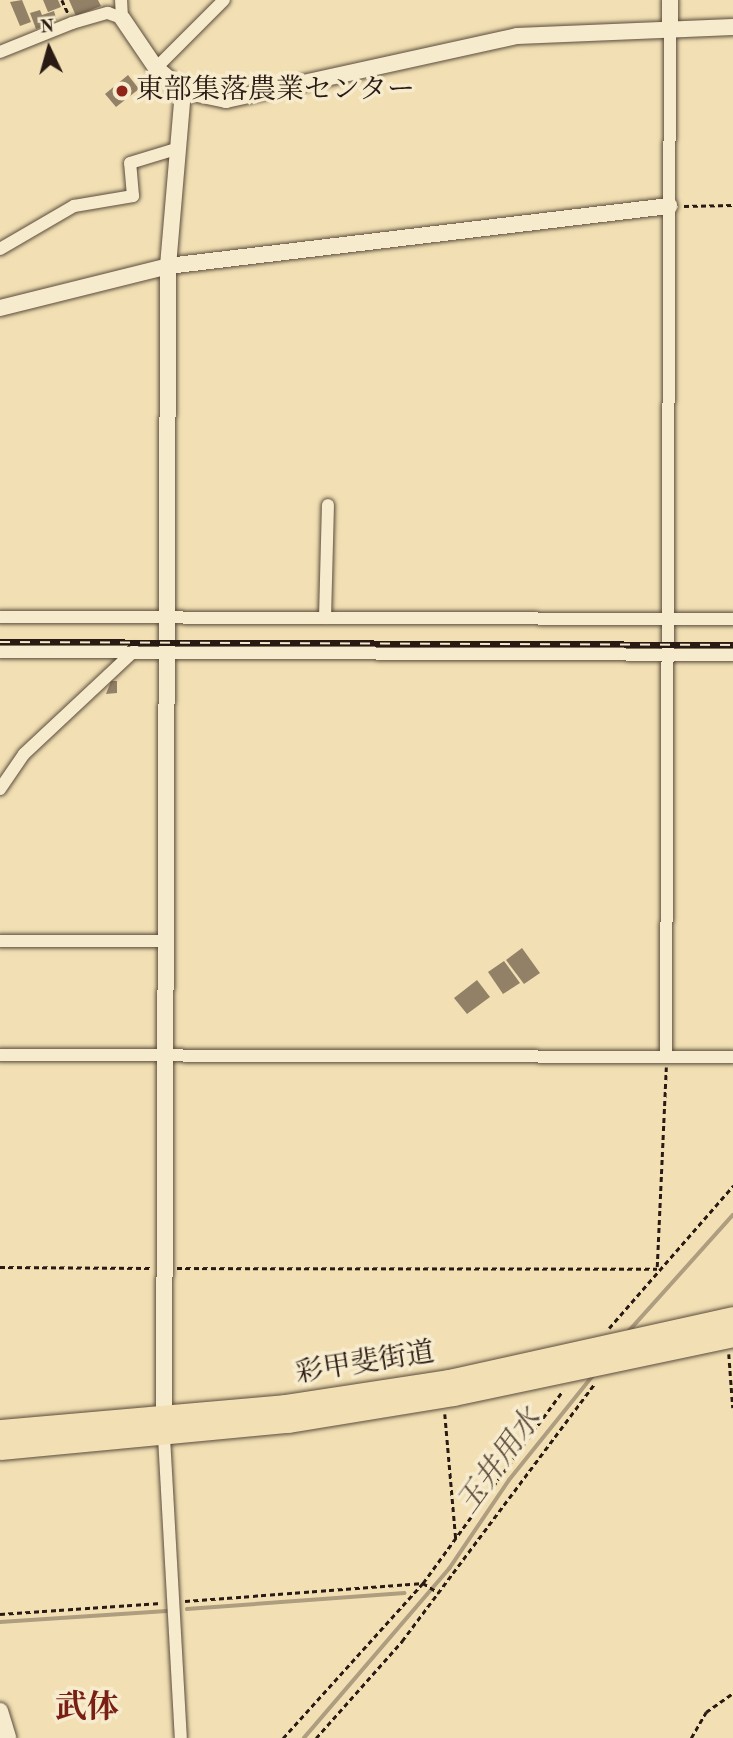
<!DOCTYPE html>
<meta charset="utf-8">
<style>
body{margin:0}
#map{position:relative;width:733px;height:1738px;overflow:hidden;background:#f2e0b4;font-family:"Old Standard TT","Noto Serif JP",serif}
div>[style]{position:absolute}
.stream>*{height:3.5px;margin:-1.75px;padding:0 1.75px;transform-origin:1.75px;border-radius:1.75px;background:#ae9d7e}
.building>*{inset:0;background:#928167}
.path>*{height:2.5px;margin-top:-1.25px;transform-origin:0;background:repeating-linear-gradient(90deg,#291a14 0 5px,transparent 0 8.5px)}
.roads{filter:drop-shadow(0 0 2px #5b4c3c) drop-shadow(0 0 2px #5b4c3c)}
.street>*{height:12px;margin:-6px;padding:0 6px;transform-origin:6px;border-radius:6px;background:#f7ebce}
.secondary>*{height:16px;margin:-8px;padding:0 8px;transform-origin:8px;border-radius:8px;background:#f7ebce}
.highway>*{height:21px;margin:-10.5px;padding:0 10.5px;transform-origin:10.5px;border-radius:10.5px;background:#f2e0b4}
.rail>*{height:6px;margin-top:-3px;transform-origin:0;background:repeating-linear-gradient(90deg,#f7ebce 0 10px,#291a14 0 20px);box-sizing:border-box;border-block:2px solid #291a14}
.dots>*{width:19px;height:19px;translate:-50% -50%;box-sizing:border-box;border:4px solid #f7ebce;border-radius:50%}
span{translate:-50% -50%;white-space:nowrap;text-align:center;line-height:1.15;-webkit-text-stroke:7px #f7ebce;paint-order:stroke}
.poi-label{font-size:28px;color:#291a14}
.left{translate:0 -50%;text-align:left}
.street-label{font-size:28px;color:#291a14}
.water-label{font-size:30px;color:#5e4e3e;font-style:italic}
.quarter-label{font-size:32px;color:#7a1f14;font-weight:700}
.north{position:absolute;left:14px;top:14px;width:70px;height:70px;-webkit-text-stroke:5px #f7ebce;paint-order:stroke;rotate:355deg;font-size:19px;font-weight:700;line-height:28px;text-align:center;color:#291a14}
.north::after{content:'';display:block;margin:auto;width:24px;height:32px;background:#291a14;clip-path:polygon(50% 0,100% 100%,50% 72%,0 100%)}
</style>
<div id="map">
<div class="stream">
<i style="left:628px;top:1332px;width:157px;rotate:-48.1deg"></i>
<i style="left:187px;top:1609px;width:218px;rotate:-4.2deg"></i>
<i style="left:0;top:1622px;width:167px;rotate:-3.8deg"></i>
<i style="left:304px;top:1738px;width:223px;rotate:-49.4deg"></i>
<i style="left:449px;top:1569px;width:107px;rotate:-56deg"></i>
<i style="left:509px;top:1480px;width:137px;rotate:-51.2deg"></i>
</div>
<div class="building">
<i style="clip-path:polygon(22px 0,31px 22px,20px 26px,10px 2px)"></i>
<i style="clip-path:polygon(43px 0,58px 0,61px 7px,48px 12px)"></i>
<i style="clip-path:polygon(69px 0,98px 0,101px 6px,76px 16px)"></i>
<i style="clip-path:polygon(40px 10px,42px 15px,54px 11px,57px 21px,36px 29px,30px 13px)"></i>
<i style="clip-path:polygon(128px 75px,139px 89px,116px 107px,105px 94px)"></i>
<i style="clip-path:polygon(111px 681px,117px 681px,117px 693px,106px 694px)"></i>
<i style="clip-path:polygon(522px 948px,540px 973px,524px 984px,506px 960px)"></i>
<i style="clip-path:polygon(504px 961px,520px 983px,503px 994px,488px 972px)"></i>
<i style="clip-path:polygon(477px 980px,490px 997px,467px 1014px,454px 998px)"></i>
</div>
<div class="path">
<i style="left:62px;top:0;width:14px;rotate:65deg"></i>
<i style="left:684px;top:206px;width:49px;rotate:-1.2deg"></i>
<i style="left:0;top:1267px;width:150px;rotate:0.4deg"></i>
<i style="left:657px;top:1267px;width:200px;rotate:-87.4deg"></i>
<i style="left:177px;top:1268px;width:480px;rotate:0.1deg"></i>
<i style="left:609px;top:1328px;width:189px;rotate:-48.9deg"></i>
<i style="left:729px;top:1354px;width:54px;rotate:85.8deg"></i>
<i style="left:445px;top:1414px;width:126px;rotate:85deg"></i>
<i style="left:185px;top:1601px;width:239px;rotate:-4.3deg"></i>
<i style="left:423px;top:1583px;width:19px;rotate:32deg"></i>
<i style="left:0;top:1614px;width:161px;rotate:-3.9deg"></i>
<i style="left:283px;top:1738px;width:209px;rotate:-47.9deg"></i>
<i style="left:423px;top:1583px;width:238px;rotate:-54deg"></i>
<i style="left:316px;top:1738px;width:130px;rotate:-48.4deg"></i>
<i style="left:402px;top:1641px;width:322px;rotate:-53.2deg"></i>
<i style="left:691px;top:1738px;width:30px;rotate:-60deg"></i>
<i style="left:706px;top:1712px;width:33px;rotate:-35deg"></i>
</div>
<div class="roads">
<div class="street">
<i style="left:0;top:52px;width:78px;rotate:-21.9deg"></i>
<i style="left:72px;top:23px;width:37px;rotate:-16deg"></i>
<i style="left:108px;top:13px;width:15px;rotate:20deg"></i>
<i style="left:122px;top:18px;width:18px;rotate:-93deg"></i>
<i style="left:156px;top:68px;width:96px;rotate:-45deg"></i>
<i style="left:0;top:249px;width:86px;rotate:-30.2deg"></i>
<i style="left:74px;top:206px;width:60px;rotate:-9.6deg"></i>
<i style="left:133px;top:196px;width:33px;rotate:-95deg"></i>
<i style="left:130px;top:163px;width:48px;rotate:-16.9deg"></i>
<i style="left:0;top:617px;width:733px;rotate:0.16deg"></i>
<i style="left:325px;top:618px;width:113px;rotate:-88.5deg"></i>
<i style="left:0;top:652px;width:733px;rotate:0.23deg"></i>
<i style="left:0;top:789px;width:42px;rotate:-55.6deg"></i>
<i style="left:24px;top:754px;width:151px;rotate:-43.1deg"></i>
<i style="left:0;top:941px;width:166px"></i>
<i style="left:0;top:1055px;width:733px;rotate:0.16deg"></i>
<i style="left:666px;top:1057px;width:1025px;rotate:-89.78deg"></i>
<i style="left:164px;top:1437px;width:301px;rotate:86.8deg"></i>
</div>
<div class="secondary">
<i style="left:122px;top:18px;width:60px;rotate:55.8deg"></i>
<i style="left:156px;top:68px;width:35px;rotate:40deg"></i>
<i style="left:183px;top:91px;width:44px;rotate:11.8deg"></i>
<i style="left:226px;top:100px;width:298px;rotate:-12.4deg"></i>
<i style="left:517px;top:36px;width:216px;rotate:-2.4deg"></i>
<i style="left:670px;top:32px;width:32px;rotate:-90deg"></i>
<i style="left:0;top:308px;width:173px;rotate:-14deg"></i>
<i style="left:168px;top:266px;width:505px;rotate:-6.83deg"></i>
<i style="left:164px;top:1425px;width:1159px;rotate:-89.8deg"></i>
<i style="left:168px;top:266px;width:176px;rotate:-85.1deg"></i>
<i style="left:0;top:1711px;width:28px;rotate:73deg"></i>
</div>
<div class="highway">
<i style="left:0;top:1430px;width:286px;rotate:-5deg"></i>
<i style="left:285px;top:1405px;width:166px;rotate:-8.7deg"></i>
<i style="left:449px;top:1380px;width:291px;rotate:-12.5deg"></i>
<i style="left:0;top:1449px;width:289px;rotate:-5.4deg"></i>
<i style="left:288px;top:1422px;width:167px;rotate:-9.3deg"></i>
<i style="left:453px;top:1395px;width:286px;rotate:-11.9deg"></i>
</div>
</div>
<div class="rail">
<i style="left:0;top:642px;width:733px;rotate:0.23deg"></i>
</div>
<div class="dots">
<i style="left:122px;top:91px;background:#8f2418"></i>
</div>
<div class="poi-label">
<span class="left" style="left:136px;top:91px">東部集落農業センター</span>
</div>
<div class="street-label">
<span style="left:365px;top:1364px;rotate:-9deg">彩甲斐街道</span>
</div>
<div class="water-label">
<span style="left:500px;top:1462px;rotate:-54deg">玉井用水</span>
</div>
<div class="quarter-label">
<span style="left:87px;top:1709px">武体</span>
</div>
<div class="north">N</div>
</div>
